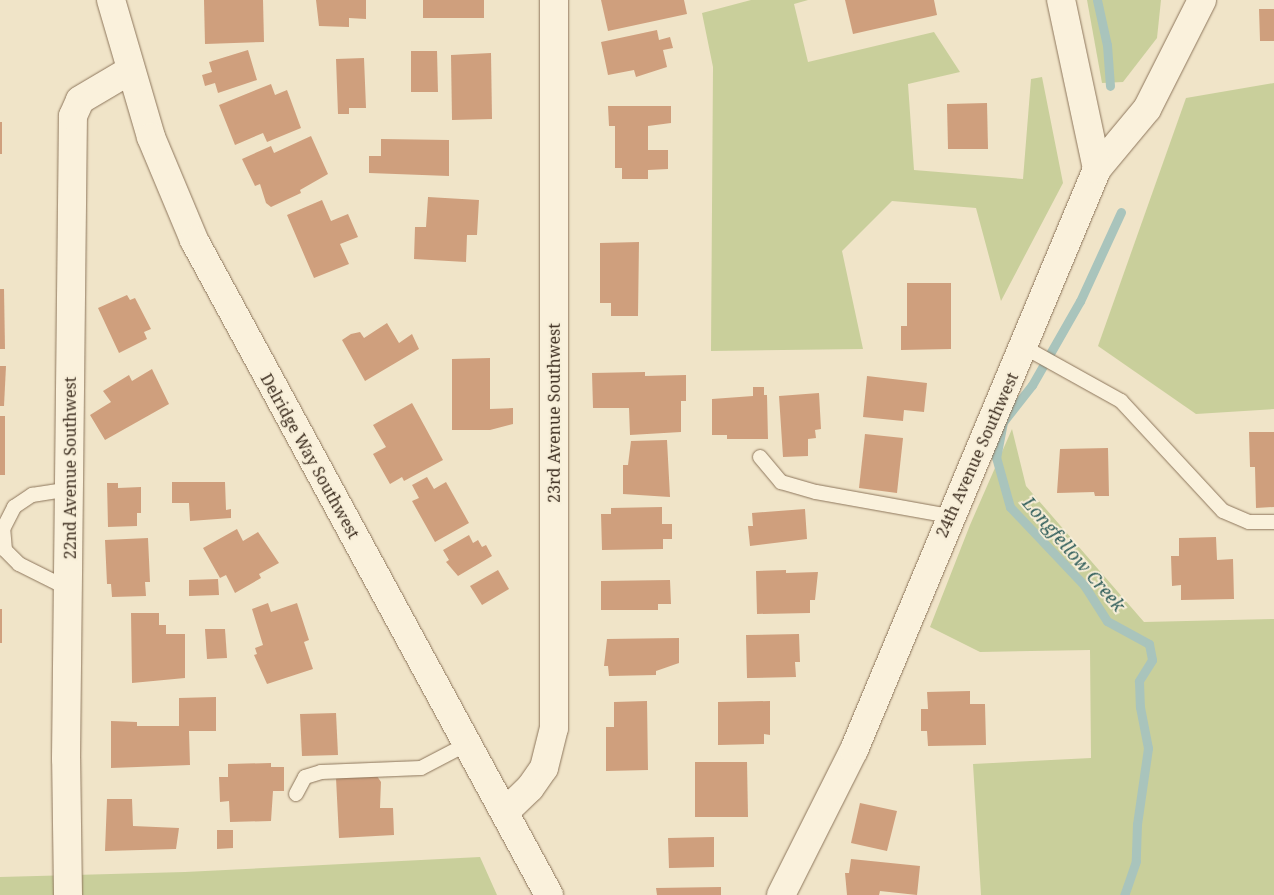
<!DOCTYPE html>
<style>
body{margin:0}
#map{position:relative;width:1274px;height:895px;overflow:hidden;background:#f0e4c8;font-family:"Noto Serif",serif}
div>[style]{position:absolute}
.green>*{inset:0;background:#c9cf9b}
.stream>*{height:9px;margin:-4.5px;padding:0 4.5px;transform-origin:4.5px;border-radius:4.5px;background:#a9c4bc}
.building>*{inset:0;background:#cf9f7d}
.roads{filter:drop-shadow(0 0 1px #8d765c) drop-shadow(0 0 1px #8d765c)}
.lane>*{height:14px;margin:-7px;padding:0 7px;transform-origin:7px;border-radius:7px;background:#faf1dc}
.street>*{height:28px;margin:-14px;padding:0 14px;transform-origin:14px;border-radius:14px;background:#faf1dc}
.secondary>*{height:28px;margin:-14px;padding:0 14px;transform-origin:14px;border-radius:14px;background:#faf1dc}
span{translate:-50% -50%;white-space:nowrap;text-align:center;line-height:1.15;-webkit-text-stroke:4px #f7eed8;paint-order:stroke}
.street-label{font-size:16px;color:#3d2e20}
.water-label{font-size:18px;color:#2f5d5a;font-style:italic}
</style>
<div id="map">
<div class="green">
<i style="clip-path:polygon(751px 0,808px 0,794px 4px,808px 62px,934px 32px,960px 72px,908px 84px,914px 170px,1023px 179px,1031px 79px,1042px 77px,1063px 183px,1001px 301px,976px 208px,892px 201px,842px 251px,863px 349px,711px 351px,713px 67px,702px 13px)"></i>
<i style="clip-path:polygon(1087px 0,1161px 0,1157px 38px,1123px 82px,1102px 83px)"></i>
<i style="clip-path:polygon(1274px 83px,1274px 409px,1196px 414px,1098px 346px,1186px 98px)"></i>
<i style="clip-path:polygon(1012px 429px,1026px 486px,1144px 622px,1274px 619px,1274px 895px,981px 895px,973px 764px,1091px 758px,1090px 650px,980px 652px,930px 627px,970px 525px)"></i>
<i style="clip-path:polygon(480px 857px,497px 895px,0 895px,0 877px,185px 872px)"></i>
</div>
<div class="stream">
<i style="left:1097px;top:0;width:46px;rotate:77.5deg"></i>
<i style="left:1107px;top:45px;width:41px;rotate:85.8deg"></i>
<i style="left:1121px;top:212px;width:98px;rotate:114.7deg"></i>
<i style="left:1080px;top:301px;width:97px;rotate:119.7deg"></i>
<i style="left:1032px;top:385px;width:47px;rotate:128.1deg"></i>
<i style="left:1003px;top:422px;width:36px;rotate:101deg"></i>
<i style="left:996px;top:457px;width:52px;rotate:74.4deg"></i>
<i style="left:1010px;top:507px;width:108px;rotate:46.5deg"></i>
<i style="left:1084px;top:585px;width:43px;rotate:57.4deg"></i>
<i style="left:1107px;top:621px;width:48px;rotate:28.7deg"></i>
<i style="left:1149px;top:644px;width:16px;rotate:79deg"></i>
<i style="left:1152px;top:660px;width:25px;rotate:122deg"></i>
<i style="left:1139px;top:681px;width:26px;rotate:88deg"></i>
<i style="left:1140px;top:707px;width:42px;rotate:79deg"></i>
<i style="left:1148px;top:748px;width:77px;rotate:98.2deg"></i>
<i style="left:1137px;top:824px;width:37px;rotate:92deg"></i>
<i style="left:1136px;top:861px;width:36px;rotate:109deg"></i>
</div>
<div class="building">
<i style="clip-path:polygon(204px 0,263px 0,264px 42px,205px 44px)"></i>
<i style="clip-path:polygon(316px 0,366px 0,366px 19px,349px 18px,349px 27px,319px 26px)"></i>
<i style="clip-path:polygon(423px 0,484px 0,484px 18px,423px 18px)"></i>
<i style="clip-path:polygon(601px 0,684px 0,687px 14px,608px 31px)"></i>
<i style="clip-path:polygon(845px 0,934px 0,937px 15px,853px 34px)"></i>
<i style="clip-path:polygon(1259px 9px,1274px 9px,1274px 41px,1260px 41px)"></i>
<i style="clip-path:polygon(657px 30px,659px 40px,670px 37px,673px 48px,663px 50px,667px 67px,636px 77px,634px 70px,608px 75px,601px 42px)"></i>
<i style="clip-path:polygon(248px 50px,257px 80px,218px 93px,215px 83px,205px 86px,202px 75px,212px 72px,209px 62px)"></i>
<i style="clip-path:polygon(411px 51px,437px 51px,438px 92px,411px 92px)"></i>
<i style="clip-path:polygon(491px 53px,492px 119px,452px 120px,451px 55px)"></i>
<i style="clip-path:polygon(364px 58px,366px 108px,349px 108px,349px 114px,338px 114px,336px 59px)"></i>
<i style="clip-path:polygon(271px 84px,275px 95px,287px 90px,301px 128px,267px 142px,263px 133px,235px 145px,219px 105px)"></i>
<i style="clip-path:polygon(987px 103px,988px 149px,948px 149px,947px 104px)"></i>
<i style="clip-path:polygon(608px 106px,671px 106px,671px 123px,648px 126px,648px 150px,668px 150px,668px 169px,648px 170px,648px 179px,622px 179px,622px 168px,615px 168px,615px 126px,609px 126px)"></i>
<i style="clip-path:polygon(0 122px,2px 122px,2px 154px,0 154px)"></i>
<i style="clip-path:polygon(311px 136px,328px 174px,300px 190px,301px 193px,271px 207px,266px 203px,260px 184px,255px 186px,242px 159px,271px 146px,274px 153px)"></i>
<i style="clip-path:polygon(381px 139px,449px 140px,449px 176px,369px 173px,369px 156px,381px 156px)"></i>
<i style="clip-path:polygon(428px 197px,479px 200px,477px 235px,467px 235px,466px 262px,414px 259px,415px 227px,426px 227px)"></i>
<i style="clip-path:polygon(322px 200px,331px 221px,348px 214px,358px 237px,340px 244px,349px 264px,314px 278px,287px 215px)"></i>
<i style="clip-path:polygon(639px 242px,638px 316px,611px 316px,611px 303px,600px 303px,600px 243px)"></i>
<i style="clip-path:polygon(907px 283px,951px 283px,951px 349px,901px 350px,901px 326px,907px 326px)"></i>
<i style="clip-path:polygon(0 289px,4px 289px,5px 349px,0 349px)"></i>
<i style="clip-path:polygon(127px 295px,130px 300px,135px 298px,151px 329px,144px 332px,147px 339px,119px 353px,98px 308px)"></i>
<i style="clip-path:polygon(387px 323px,399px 343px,412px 334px,419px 349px,365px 381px,342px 340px,351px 334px,360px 332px,364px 338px)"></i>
<i style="clip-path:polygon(490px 358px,490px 409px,513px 408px,513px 424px,490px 430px,452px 430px,452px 359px)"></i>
<i style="clip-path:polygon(0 366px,6px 366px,4px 406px,0 406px)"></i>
<i style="clip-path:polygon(152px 369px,169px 404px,105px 440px,90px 415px,111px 402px,103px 391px,129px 375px,132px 381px)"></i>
<i style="clip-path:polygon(645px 372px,645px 376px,686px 375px,686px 401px,681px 401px,681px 432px,630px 435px,629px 408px,593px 408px,592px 373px)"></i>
<i style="clip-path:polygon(867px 376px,927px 383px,924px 412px,904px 410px,903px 421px,863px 417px)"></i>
<i style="clip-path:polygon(753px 387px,764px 387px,764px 395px,767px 395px,768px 439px,727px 439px,727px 435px,712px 435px,712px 399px,753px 396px)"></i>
<i style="clip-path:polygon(819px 393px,821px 429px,815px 430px,816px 438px,808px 439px,808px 456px,783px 457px,779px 396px)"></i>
<i style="clip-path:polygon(412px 403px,443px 460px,404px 481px,402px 477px,390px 484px,373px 454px,386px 447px,373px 425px)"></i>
<i style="clip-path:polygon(0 416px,5px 416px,5px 475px,0 475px)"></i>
<i style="clip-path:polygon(1249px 432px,1274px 432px,1274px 507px,1256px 508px,1255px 467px,1250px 467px)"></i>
<i style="clip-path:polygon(865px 434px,903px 438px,897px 493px,859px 488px)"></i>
<i style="clip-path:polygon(667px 440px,670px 497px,623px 494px,623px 465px,628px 465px,631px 441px)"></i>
<i style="clip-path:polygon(1108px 448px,1109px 496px,1095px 496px,1094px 492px,1057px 493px,1060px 449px)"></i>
<i style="clip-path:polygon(427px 477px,434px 489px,446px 482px,469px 523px,435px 542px,412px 501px,419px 498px,412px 485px)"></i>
<i style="clip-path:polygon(172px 482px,225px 482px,226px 510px,231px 509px,231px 518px,190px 521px,189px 503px,172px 503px)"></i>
<i style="clip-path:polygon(107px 483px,118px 483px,118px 488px,141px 487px,141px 513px,137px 513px,137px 526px,108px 527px)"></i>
<i style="clip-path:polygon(662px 507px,662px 524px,672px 524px,672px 539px,663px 539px,663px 549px,602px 550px,601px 514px,611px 514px,611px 508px)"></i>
<i style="clip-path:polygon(805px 509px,807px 539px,750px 546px,748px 526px,753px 526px,752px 513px)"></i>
<i style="clip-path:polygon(237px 529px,243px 541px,258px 532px,279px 563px,259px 574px,261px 578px,235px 593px,226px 575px,220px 578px,203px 548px)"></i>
<i style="clip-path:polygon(469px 535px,473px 543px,478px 540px,482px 547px,486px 545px,492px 556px,458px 576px,446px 562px,449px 560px,443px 550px)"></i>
<i style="clip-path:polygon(1216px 537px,1217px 560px,1233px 559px,1234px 599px,1181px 600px,1181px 585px,1172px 586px,1171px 556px,1179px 556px,1179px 538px)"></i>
<i style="clip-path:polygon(148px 538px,150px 582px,145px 582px,146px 596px,112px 597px,111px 584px,107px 584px,105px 540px)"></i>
<i style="clip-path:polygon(498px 570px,509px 589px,482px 605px,470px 586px)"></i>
<i style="clip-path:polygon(786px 570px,786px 573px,818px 572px,815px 600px,810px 600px,810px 613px,757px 614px,756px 571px)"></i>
<i style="clip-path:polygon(218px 579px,219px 595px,189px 596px,189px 580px)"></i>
<i style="clip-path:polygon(670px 580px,671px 604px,658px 604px,658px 610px,601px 610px,601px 581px)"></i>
<i style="clip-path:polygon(268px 603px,271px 612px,297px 603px,309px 640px,304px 642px,313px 669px,267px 684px,254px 655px,257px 654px,255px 648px,263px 645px,252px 609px)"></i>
<i style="clip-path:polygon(0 609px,2px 609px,2px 643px,0 643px)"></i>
<i style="clip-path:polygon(131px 613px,159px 613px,159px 625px,166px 625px,166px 634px,185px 634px,185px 678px,132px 683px)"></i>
<i style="clip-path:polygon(205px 629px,225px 629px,227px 658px,207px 659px)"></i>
<i style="clip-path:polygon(799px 634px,800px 662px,795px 662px,796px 677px,747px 678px,746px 635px)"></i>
<i style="clip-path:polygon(679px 638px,679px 663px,656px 671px,656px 675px,609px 676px,608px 666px,604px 666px,607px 639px)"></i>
<i style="clip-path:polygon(970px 691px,970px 704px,985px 704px,986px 745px,928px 746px,927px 731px,921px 731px,921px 709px,928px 709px,927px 692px)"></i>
<i style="clip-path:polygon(216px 697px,216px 731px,189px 731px,190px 765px,111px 768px,111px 721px,137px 722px,137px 726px,179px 726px,179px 698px)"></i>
<i style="clip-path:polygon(647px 701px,648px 770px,606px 771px,606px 727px,614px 727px,614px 702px)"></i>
<i style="clip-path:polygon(770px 701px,770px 735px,764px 734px,764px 744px,718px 745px,718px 702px)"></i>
<i style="clip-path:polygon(336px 713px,338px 755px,302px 756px,300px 714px)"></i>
<i style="clip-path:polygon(695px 762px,747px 762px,748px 817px,695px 817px)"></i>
<i style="clip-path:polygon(271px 763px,271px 767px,284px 767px,284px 791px,273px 791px,271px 821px,230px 822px,229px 801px,220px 802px,219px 777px,228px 777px,228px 764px)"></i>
<i style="clip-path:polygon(377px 776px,381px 782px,380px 808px,393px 808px,394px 835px,339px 838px,336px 778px)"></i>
<i style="clip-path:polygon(107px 799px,132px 799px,133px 826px,179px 828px,176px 849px,105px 851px)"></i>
<i style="clip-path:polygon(860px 803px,897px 811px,887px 851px,851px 843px)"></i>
<i style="clip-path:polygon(217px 830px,233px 830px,233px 848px,217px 849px)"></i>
<i style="clip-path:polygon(714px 837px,714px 867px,669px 868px,668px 838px)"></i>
<i style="clip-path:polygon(851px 859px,920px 866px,917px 895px,880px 891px,879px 895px,847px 895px,845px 873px,849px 873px)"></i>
<i style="clip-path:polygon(721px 887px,721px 895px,657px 895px,656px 888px)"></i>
</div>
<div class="roads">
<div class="lane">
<i style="left:1024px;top:347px;width:111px;rotate:29.1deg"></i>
<i style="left:1121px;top:401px;width:150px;rotate:47.2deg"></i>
<i style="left:1223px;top:511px;width:28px;rotate:23deg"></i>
<i style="left:1249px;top:522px;width:25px"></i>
<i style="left:760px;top:457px;width:33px;rotate:50deg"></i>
<i style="left:781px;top:482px;width:36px;rotate:16deg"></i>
<i style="left:816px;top:492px;width:135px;rotate:10.2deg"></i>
<i style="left:69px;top:589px;width:56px;rotate:-153.4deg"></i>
<i style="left:19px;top:564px;width:20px;rotate:-135deg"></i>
<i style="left:5px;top:550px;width:21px;rotate:-95deg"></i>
<i style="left:3px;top:529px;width:25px;rotate:-63deg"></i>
<i style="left:14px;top:507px;width:22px;rotate:-34deg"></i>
<i style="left:32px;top:495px;width:38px;rotate:-9deg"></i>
<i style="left:296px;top:794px;width:19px;rotate:-62deg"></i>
<i style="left:305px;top:777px;width:17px;rotate:-17deg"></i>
<i style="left:321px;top:772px;width:100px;rotate:-2.3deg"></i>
<i style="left:421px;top:768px;width:54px;rotate:-27.5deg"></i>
</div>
<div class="street">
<i style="left:1097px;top:169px;width:78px;rotate:-50.2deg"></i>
<i style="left:1147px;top:109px;width:122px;rotate:-63.2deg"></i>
<i style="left:506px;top:811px;width:33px;rotate:-44deg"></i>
<i style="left:530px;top:788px;width:24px;rotate:-55deg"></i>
<i style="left:544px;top:768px;width:41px;rotate:-76deg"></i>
<i style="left:554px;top:728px;width:728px;rotate:-90deg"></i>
<i style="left:68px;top:895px;width:136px;rotate:-90.8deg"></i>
<i style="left:66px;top:759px;width:643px;rotate:-89.38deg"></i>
<i style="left:73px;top:116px;width:17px;rotate:-66deg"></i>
<i style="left:80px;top:100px;width:57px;rotate:-30.6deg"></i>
<i style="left:781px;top:895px;width:162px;rotate:-63.3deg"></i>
<i style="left:854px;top:750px;width:630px;rotate:-67.3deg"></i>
<i style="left:1097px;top:169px;width:173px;rotate:-102deg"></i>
</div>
<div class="secondary">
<i style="left:111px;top:0;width:143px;rotate:73.7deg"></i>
<i style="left:151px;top:137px;width:112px;rotate:67.3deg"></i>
<i style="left:194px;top:240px;width:745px;rotate:61.54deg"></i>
</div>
</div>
<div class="street-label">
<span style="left:554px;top:413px;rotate:-90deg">23rd Avenue Southwest</span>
<span style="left:977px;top:455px;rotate:-66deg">24th Avenue Southwest</span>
<span style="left:310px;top:456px;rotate:61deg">Delridge Way Southwest</span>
<span style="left:70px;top:468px;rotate:-90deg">22nd Avenue Southwest</span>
</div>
<div class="water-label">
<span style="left:1074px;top:554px;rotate:49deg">Longfellow Creek</span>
</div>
</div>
